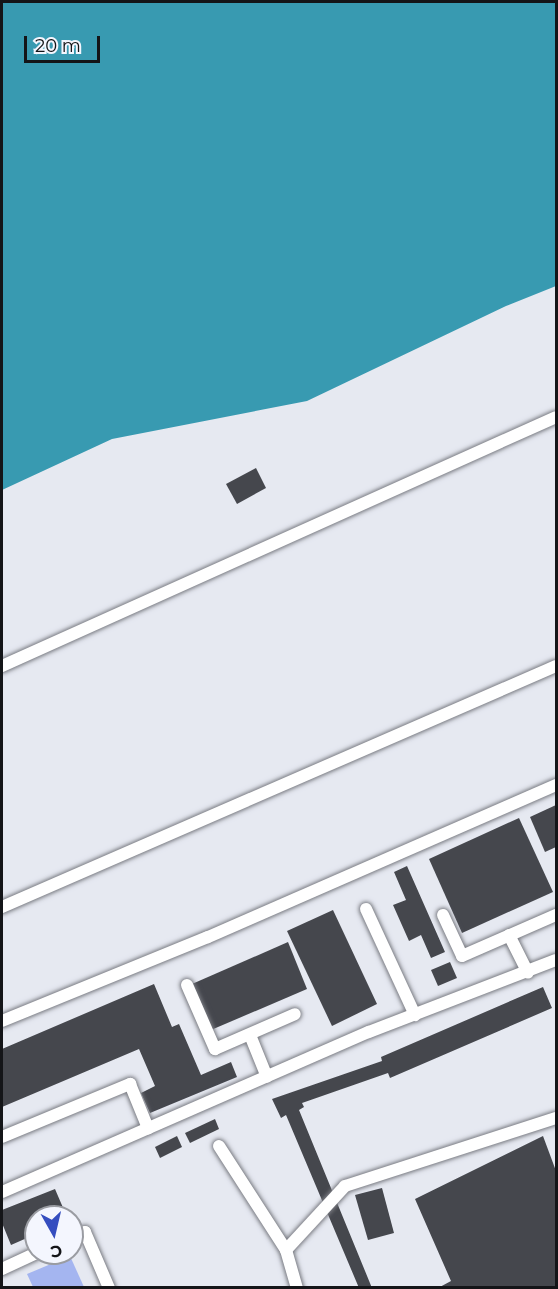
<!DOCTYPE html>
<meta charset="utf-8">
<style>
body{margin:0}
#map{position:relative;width:558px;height:1289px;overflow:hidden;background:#e6e9f1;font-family:Montserrat,sans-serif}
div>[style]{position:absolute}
.green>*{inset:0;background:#a4b5f0}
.water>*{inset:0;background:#389ab1}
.building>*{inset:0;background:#45474d}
.roads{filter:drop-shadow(0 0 2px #7a7c83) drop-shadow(0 0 2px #7a7c83)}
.service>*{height:12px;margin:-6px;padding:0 6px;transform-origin:6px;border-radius:6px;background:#fff}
span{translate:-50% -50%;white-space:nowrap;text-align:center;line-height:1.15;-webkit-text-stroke:6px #f4f6fe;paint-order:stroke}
.frame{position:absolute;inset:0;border:3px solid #141518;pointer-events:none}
.north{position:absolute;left:24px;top:1205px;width:60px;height:60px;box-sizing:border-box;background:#f4f6fe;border:2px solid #9a9ca2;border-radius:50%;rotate:172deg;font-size:16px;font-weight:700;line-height:24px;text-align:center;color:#141518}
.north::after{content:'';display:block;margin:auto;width:21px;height:27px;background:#354dbf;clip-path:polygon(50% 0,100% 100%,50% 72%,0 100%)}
.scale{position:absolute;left:24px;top:36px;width:76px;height:27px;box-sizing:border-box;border:3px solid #141518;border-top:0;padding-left:8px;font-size:18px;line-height:21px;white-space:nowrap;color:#141518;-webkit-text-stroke:4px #f4f6fe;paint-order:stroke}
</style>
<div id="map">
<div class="green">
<i style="clip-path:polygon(70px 1256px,84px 1287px,33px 1287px,27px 1274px)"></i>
</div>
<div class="water">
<i style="clip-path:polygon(2px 2px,556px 2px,556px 286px,506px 306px,307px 401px,112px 439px,2px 490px)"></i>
</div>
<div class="building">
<i style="clip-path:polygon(256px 468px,266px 488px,237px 504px,226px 484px)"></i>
<i style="clip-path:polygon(556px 805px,556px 847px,545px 852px,530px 817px)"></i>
<i style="clip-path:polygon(519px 818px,553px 892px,462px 933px,429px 859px)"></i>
<i style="clip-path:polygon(407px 866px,445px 952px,431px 958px,421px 935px,409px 941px,393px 905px,406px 900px,394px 872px)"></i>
<i style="clip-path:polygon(333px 910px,377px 1004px,332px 1026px,287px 931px)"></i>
<i style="clip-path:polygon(288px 942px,307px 989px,211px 1030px,192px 984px)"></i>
<i style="clip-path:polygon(450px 962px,457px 978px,438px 986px,431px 970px)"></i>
<i style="clip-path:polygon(154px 984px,172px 1027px,179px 1024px,201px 1075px,231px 1062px,237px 1077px,150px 1113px,141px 1093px,155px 1086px,139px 1049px,2px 1107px,2px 1049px)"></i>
<i style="clip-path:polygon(543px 987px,552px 1008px,390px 1078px,388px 1073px,302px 1103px,304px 1107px,299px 1110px,372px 1288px,359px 1288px,286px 1115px,281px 1118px,272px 1099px,382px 1061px,381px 1057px)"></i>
<i style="clip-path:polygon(215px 1119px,219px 1129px,190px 1143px,185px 1133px)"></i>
<i style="clip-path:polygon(177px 1136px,182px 1147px,160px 1158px,155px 1147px)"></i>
<i style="clip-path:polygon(543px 1136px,556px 1171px,556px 1288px,438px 1288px,451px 1281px,415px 1199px)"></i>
<i style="clip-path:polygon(382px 1188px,394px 1233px,368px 1240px,355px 1195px)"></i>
<i style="clip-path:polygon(55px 1189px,67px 1217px,36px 1217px,36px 1234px,11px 1245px,2px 1223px,2px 1210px)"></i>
</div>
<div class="roads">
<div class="service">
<i style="left:2px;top:666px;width:607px;rotate:-24.2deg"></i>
<i style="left:2px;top:907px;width:604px;rotate:-23.51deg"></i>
<i style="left:366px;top:909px;width:117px;rotate:65.2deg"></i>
<i style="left:443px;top:915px;width:45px;rotate:65.1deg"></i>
<i style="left:462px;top:956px;width:103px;rotate:-23.6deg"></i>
<i style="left:509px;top:935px;width:42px;rotate:63.4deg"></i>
<i style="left:187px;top:985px;width:70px;rotate:66.4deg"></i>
<i style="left:215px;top:1049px;width:87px;rotate:-23.6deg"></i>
<i style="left:2px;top:1021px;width:222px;rotate:-22.2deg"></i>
<i style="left:208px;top:937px;width:380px;rotate:-23.6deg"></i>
<i style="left:250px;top:1035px;width:45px;rotate:68deg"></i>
<i style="left:2px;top:1137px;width:139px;rotate:-22.5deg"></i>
<i style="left:130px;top:1084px;width:48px;rotate:67.8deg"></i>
<i style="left:219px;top:1146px;width:124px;rotate:57.2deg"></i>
<i style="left:286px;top:1250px;width:40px;rotate:74deg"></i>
<i style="left:2px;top:1192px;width:400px;rotate:-23.6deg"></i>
<i style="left:369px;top:1032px;width:200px;rotate:-21.1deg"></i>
<i style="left:72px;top:1237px;width:14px;rotate:-21deg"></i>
<i style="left:85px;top:1232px;width:61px;rotate:66.8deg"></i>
<i style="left:286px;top:1250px;width:87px;rotate:-47.3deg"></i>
<i style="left:345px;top:1186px;width:222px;rotate:-17.9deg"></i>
<i style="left:2px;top:1269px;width:38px;rotate:-25deg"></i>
</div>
</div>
<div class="frame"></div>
<div class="north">С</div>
<div class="scale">20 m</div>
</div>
